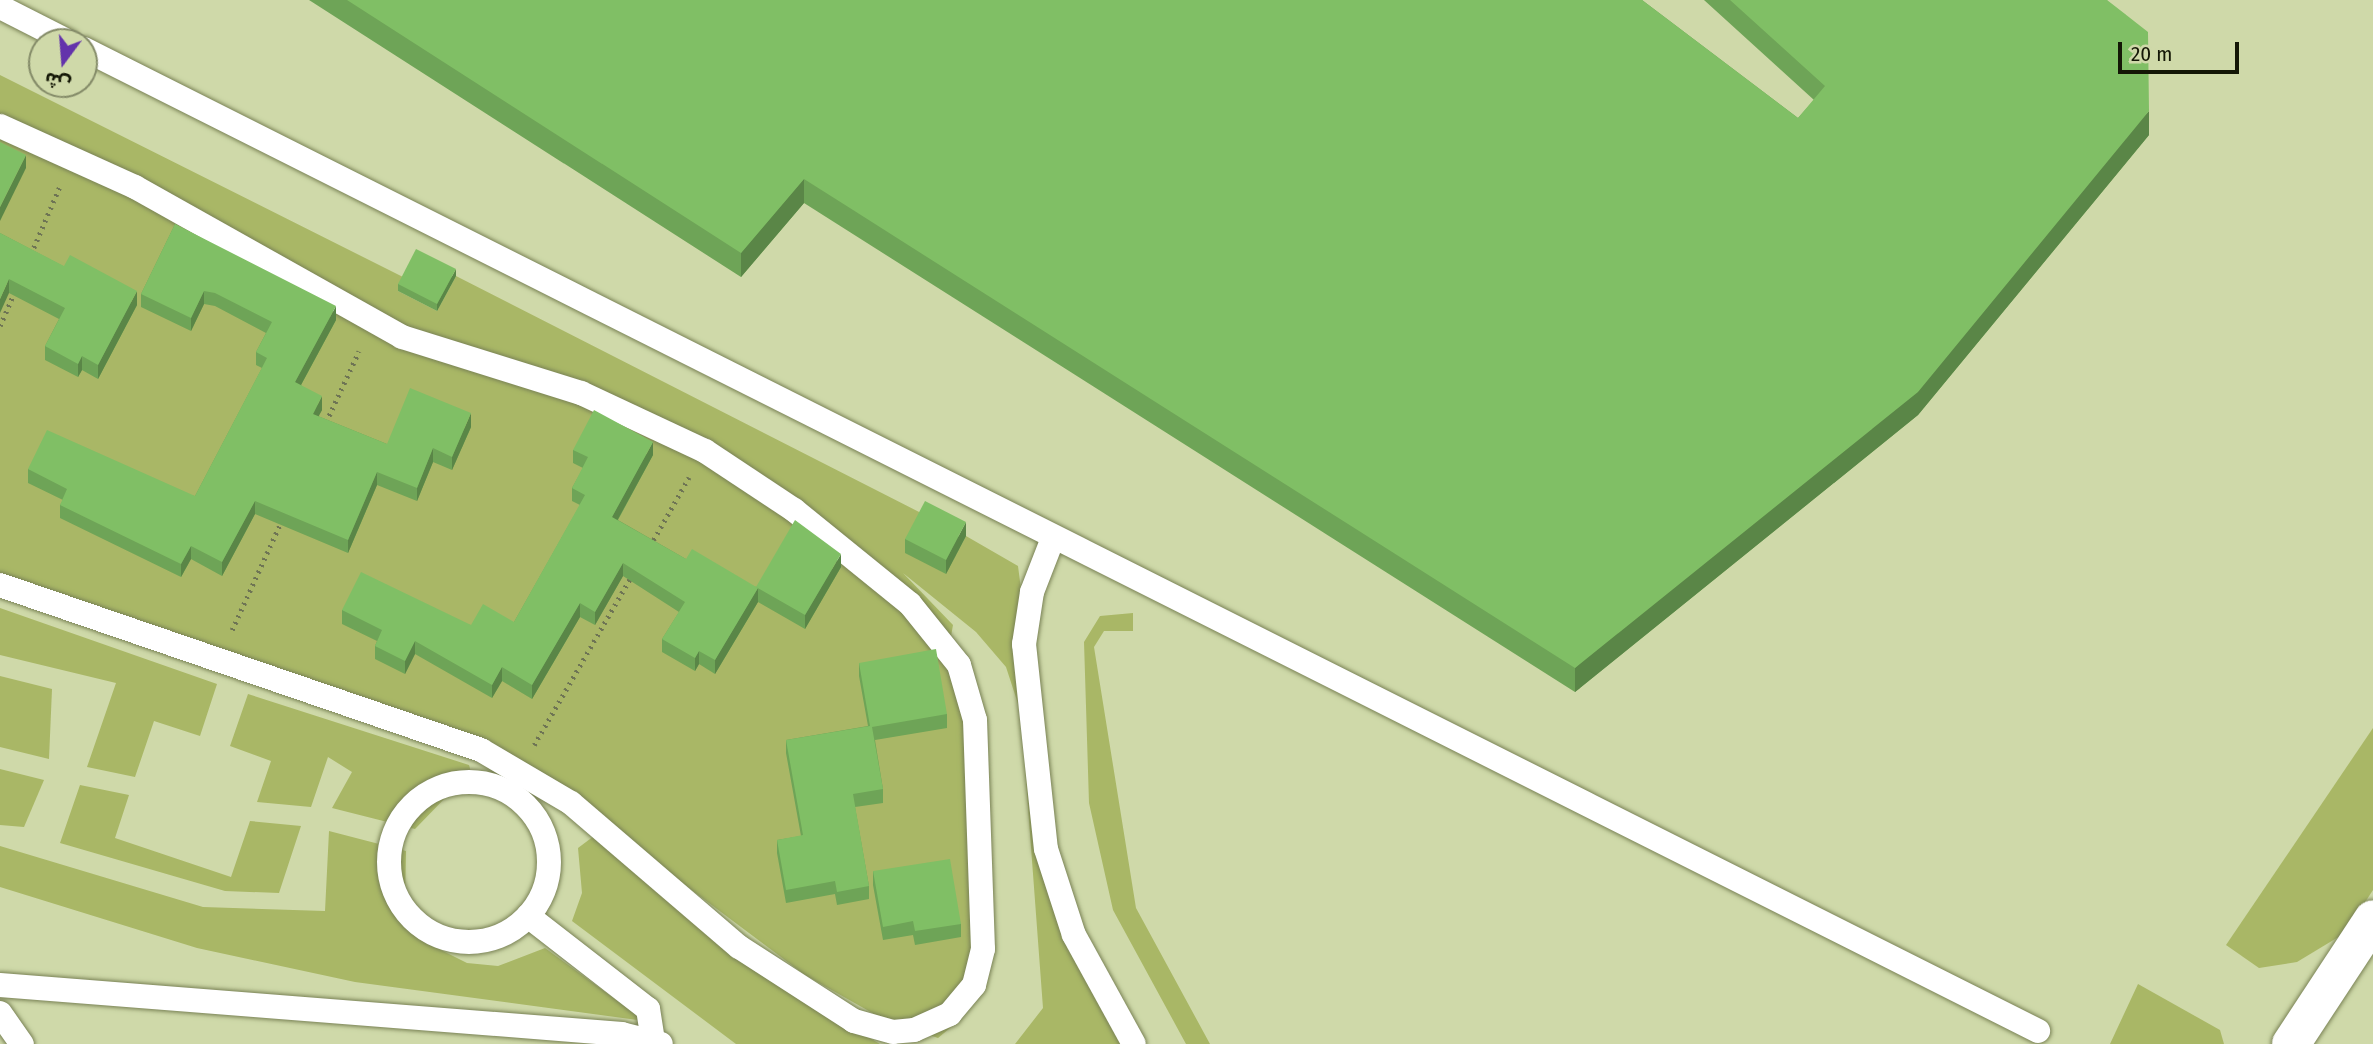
<!DOCTYPE html>
<meta charset="utf-8">
<style>
body{margin:0}
#map{position:relative;width:2373px;height:1044px;overflow:hidden;background:#cfd9a9;font-family:"Fira Sans Condensed","Noto Sans Arabic",sans-serif}
div>[style]{position:absolute}
.green>*{inset:0;background:#a9b766}
.path>*{height:4.5px;margin-top:-2.25px;transform-origin:0;background:repeating-linear-gradient(90deg,#6e7454 0 2px,transparent 0 7px)}
.roads{filter:drop-shadow(0 0 2px #798255) drop-shadow(0 0 2px #798255)}
.lane>*{height:24px;margin:-12px;padding:0 12px;transform-origin:12px;border-radius:12px;background:#fff}
.lane>.ring{margin:-12px;padding:0;box-sizing:content-box;background:none;border:24px solid #fff;border-radius:50%}
.secondary>*{height:38px;margin:-19px;padding:0 19px;transform-origin:19px;border-radius:19px;background:#fff}
.wall>*{inset:0;background:#6ea457}
.shaded-wall>*{inset:0;background:#5a8647}
.building>*{inset:0;background:#80bf65}
span{translate:-50% -50%;white-space:nowrap;text-align:center;line-height:1.15;-webkit-text-stroke:6px #cfd9a9;paint-order:stroke}
.north{position:absolute;left:28px;top:28px;width:70px;height:70px;box-sizing:border-box;background:#cfd9a9;border:2px solid #848b68;border-radius:50%;rotate:196deg;font-size:19px;font-weight:700;line-height:28px;text-align:center;color:#141706}
.north::after{content:'';display:block;margin:auto;width:24px;height:32px;background:#6333ab;clip-path:polygon(50% 0,100% 100%,50% 72%,0 100%)}
.scale{position:absolute;left:2118px;top:42px;width:121px;height:32px;box-sizing:border-box;border:4px solid #141706;border-top:0;padding-left:9px;font-size:21px;line-height:24px;white-space:nowrap;color:#141706;-webkit-text-stroke:5px #cfd9a9;paint-order:stroke}
</style>
<div id="map">
<div class="green">
<i style="clip-path:polygon(0 75px,405px 278px,398px 291px,437px 311px,456px 276px,925px 515px,946px 573px,966px 536px,1018px 566px,1063px 916px,1129px 1044px,1015px 1044px,1043px 1008px,1021px 713px,1006px 667px,976px 632px,903px 573px,953px 625px,947px 658px,962px 701px,982px 940px,950px 1028px,938px 1038px,883px 1019px,805px 975px,661px 867px,481px 756px,0 592px)"></i>
<i style="clip-path:polygon(0 608px,217px 684px,200px 736px,154px 721px,135px 777px,87px 767px,116px 683px,0 655px)"></i>
<i style="clip-path:polygon(1133px 613px,1133px 631px,1104px 631px,1094px 647px,1136px 908px,1210px 1044px,1186px 1044px,1113px 910px,1089px 803px,1084px 642px,1100px 616px)"></i>
<i style="clip-path:polygon(0 676px,52px 689px,49px 759px,0 747px)"></i>
<i style="clip-path:polygon(248px 694px,469px 765px,475px 786px,447px 796px,415px 829px,332px 808px,352px 772px,328px 757px,311px 807px,257px 802px,271px 761px,230px 746px)"></i>
<i style="clip-path:polygon(2373px 728px,2373px 890px,2345px 933px,2297px 962px,2259px 968px,2226px 945px)"></i>
<i style="clip-path:polygon(0 769px,44px 780px,24px 827px,0 825px)"></i>
<i style="clip-path:polygon(80px 785px,129px 795px,115px 838px,231px 877px,250px 821px,301px 826px,279px 893px,225px 891px,60px 843px)"></i>
<i style="clip-path:polygon(329px 831px,406px 851px,405px 900px,417px 928px,439px 949px,467px 963px,498px 966px,545px 948px,645px 1021px,355px 982px,197px 948px,0 887px,0 846px,203px 907px,325px 911px)"></i>
<i style="clip-path:polygon(594px 836px,797px 995px,880px 1044px,736px 1044px,572px 921px,582px 893px,578px 848px)"></i>
<i style="clip-path:polygon(2138px 984px,2220px 1030px,2224px 1044px,2110px 1044px)"></i>
</div>
<div class="path">
<i style="left:31px;top:254px;width:72px;rotate:-67deg"></i>
<i style="left:0;top:326px;width:38px;rotate:-67deg"></i>
<i style="left:326px;top:422px;width:78px;rotate:-65.1deg"></i>
<i style="left:650px;top:546px;width:79px;rotate:-60.5deg"></i>
<i style="left:232px;top:630px;width:121px;rotate:-65.6deg"></i>
<i style="left:534px;top:745px;width:194px;rotate:-60deg"></i>
</div>
<div class="roads">
<div class="lane">
<i style="left:0;top:7px;width:77px;rotate:26.9deg"></i>
<i style="left:84px;top:49px;width:2187px;rotate:26.68deg"></i>
<i style="left:0;top:126px;width:148px;rotate:24.3deg"></i>
<i style="left:135px;top:187px;width:306px;rotate:29.3deg"></i>
<i style="left:402px;top:337px;width:188px;rotate:17.4deg"></i>
<i style="left:581px;top:393px;width:137px;rotate:25.1deg"></i>
<i style="left:705px;top:451px;width:107px;rotate:33.5deg"></i>
<i style="left:794px;top:510px;width:149px;rotate:39deg"></i>
<i style="left:910px;top:604px;width:78px;rotate:51.2deg"></i>
<i style="left:959px;top:665px;width:57px;rotate:73.8deg"></i>
<i style="left:975px;top:720px;width:229px;rotate:88deg"></i>
<i style="left:983px;top:949px;width:37px;rotate:104deg"></i>
<i style="left:974px;top:985px;width:38px;rotate:130deg"></i>
<i style="left:950px;top:1014px;width:39px;rotate:156deg"></i>
<i style="left:914px;top:1030px;width:21px;rotate:175deg"></i>
<i style="left:893px;top:1032px;width:41px;rotate:-164.2deg"></i>
<i style="left:854px;top:1021px;width:137px;rotate:-147.2deg"></i>
<i style="left:739px;top:947px;width:221px;rotate:-139.4deg"></i>
<i style="left:571px;top:803px;width:104px;rotate:-149.5deg"></i>
<i style="left:481px;top:750px;width:509px;rotate:-161.07deg"></i>
<i style="left:1053px;top:538px;width:58px;rotate:111.3deg"></i>
<i style="left:1032px;top:592px;width:53px;rotate:98.7deg"></i>
<i style="left:1024px;top:644px;width:206px;rotate:83.9deg"></i>
<i style="left:1046px;top:849px;width:90px;rotate:72deg"></i>
<i style="left:1074px;top:935px;width:124px;rotate:61.2deg"></i>
<i class="ring" style="left:389px;top:782px;width:136px;height:136px"></i>
<i style="left:528px;top:916px;width:152px;rotate:37.8deg"></i>
<i style="left:648px;top:1009px;width:32px;rotate:81deg"></i>
<i style="left:0;top:985px;width:624px;rotate:4.5deg"></i>
<i style="left:622px;top:1034px;width:40px;rotate:14.4deg"></i>
<i style="left:0;top:1013px;width:38px;rotate:55deg"></i>
</div>
<div class="secondary">
<i style="left:2291px;top:1044px;width:149px;rotate:-56.7deg"></i>
</div>
</div>
<div class="wall">
<i style="clip-path:polygon(309px 0,1642px 0,1798px 118px,1814px 100px,1704px 0,2107px 0,2149px 135px,1918px 415px,1575px 692px,804px 203px,741px 277px)"></i>
<i style="clip-path:polygon(175px 224px,336px 320px,301px 385px,322px 410px,318px 416px,387px 444px,471px 427px,452px 470px,433px 462px,417px 501px,377px 485px,348px 553px,255px 514px,222px 576px,191px 559px,181px 577px,60px 518px,60px 505px,63px 500px,28px 483px,28px 469px,195px 496px,262px 368px,256px 365px,256px 352px,266px 333px,215px 306px,204px 304px,191px 331px,141px 307px,141px 294px)"></i>
<i style="clip-path:polygon(0 233px,137px 305px,98px 379px,82px 370px,78px 377px,45px 360px,45px 346px,59px 319px,9px 293px)"></i>
<i style="clip-path:polygon(456px 276px,437px 311px,398px 291px,398px 284px)"></i>
<i style="clip-path:polygon(573px 450px,653px 455px,618px 520px,686px 559px,756px 587px,841px 567px,805px 629px,758px 602px,715px 674px,699px 664px,695px 671px,662px 652px,662px 639px,679px 612px,623px 576px,595px 625px,580px 617px,532px 699px,502px 681px,492px 698px,415px 654px,405px 674px,375px 659px,375px 646px,377px 641px,342px 624px,342px 610px,471px 625px,514px 622px,580px 505px,572px 501px,572px 488px,583px 468px,573px 463px)"></i>
<i style="clip-path:polygon(966px 536px,946px 574px,905px 553px,905px 539px)"></i>
<i style="clip-path:polygon(859px 663px,947px 714px,947px 728px,875px 740px,883px 789px,883px 803px,855px 807px,869px 886px,869px 899px,837px 905px,835px 894px,786px 903px,777px 853px,777px 840px,801px 836px,786px 753px,786px 740px,868px 726px,859px 676px)"></i>
<i style="clip-path:polygon(873px 871px,961px 924px,961px 937px,915px 945px,913px 935px,883px 940px,873px 885px)"></i>
</div>
<div class="shaded-wall">
<i style="clip-path:polygon(2149px 111px,2149px 135px,1918px 415px,1575px 692px,1575px 668px)"></i>
<i style="clip-path:polygon(26px 155px,26px 168px,0 221px,0 207px)"></i>
<i style="clip-path:polygon(804px 179px,804px 203px,741px 277px,741px 253px)"></i>
<i style="clip-path:polygon(456px 269px,456px 276px,437px 311px,437px 304px)"></i>
<i style="clip-path:polygon(9px 279px,9px 293px,0 313px,0 299px)"></i>
<i style="clip-path:polygon(137px 291px,137px 305px,98px 379px,98px 365px)"></i>
<i style="clip-path:polygon(204px 291px,204px 304px,191px 331px,191px 318px)"></i>
<i style="clip-path:polygon(336px 306px,336px 320px,295px 396px,295px 382px)"></i>
<i style="clip-path:polygon(82px 356px,82px 370px,78px 377px,78px 364px)"></i>
<i style="clip-path:polygon(322px 396px,322px 410px,313px 427px,313px 414px)"></i>
<i style="clip-path:polygon(471px 413px,471px 427px,452px 470px,452px 457px)"></i>
<i style="clip-path:polygon(653px 442px,653px 455px,612px 530px,612px 517px)"></i>
<i style="clip-path:polygon(433px 448px,433px 462px,417px 501px,417px 488px)"></i>
<i style="clip-path:polygon(377px 472px,377px 485px,348px 553px,348px 540px)"></i>
<i style="clip-path:polygon(255px 501px,255px 514px,222px 576px,222px 562px)"></i>
<i style="clip-path:polygon(966px 522px,966px 536px,946px 574px,946px 560px)"></i>
<i style="clip-path:polygon(191px 546px,191px 559px,181px 577px,181px 564px)"></i>
<i style="clip-path:polygon(841px 554px,841px 567px,805px 629px,805px 615px)"></i>
<i style="clip-path:polygon(623px 563px,623px 576px,595px 625px,595px 612px)"></i>
<i style="clip-path:polygon(758px 588px,758px 602px,715px 674px,715px 660px)"></i>
<i style="clip-path:polygon(580px 603px,580px 617px,532px 699px,532px 685px)"></i>
<i style="clip-path:polygon(415px 641px,415px 654px,405px 674px,405px 661px)"></i>
<i style="clip-path:polygon(699px 651px,699px 664px,695px 671px,695px 658px)"></i>
<i style="clip-path:polygon(502px 667px,502px 681px,492px 698px,492px 685px)"></i>
</div>
<div class="building">
<i style="clip-path:polygon(347px 0,1642px 0,1798px 118px,1825px 86px,1730px 0,2107px 0,2148px 32px,2149px 111px,1918px 392px,1575px 668px,804px 179px,741px 253px)"></i>
<i style="clip-path:polygon(0 142px,26px 155px,0 207px)"></i>
<i style="clip-path:polygon(175px 224px,336px 306px,295px 382px,322px 396px,313px 414px,387px 444px,410px 388px,471px 413px,452px 457px,433px 448px,417px 488px,377px 472px,348px 540px,255px 501px,222px 562px,191px 546px,181px 564px,60px 505px,67px 489px,28px 469px,47px 430px,195px 496px,267px 358px,256px 352px,272px 322px,215px 293px,204px 291px,191px 318px,141px 294px)"></i>
<i style="clip-path:polygon(0 233px,64px 266px,70px 255px,137px 291px,98px 365px,82px 356px,78px 364px,45px 346px,65px 308px,9px 279px,0 299px)"></i>
<i style="clip-path:polygon(416px 249px,456px 269px,437px 304px,398px 284px)"></i>
<i style="clip-path:polygon(594px 410px,653px 442px,612px 517px,686px 559px,692px 549px,758px 588px,715px 660px,699px 651px,695px 658px,662px 639px,685px 602px,623px 563px,595px 612px,580px 603px,532px 685px,502px 667px,492px 685px,415px 641px,405px 661px,375px 646px,382px 630px,342px 610px,361px 572px,471px 625px,483px 604px,514px 622px,585px 495px,572px 488px,588px 457px,573px 450px)"></i>
<i style="clip-path:polygon(925px 501px,966px 522px,946px 560px,905px 539px)"></i>
<i style="clip-path:polygon(795px 520px,841px 554px,805px 615px,756px 587px)"></i>
<i style="clip-path:polygon(936px 649px,947px 714px,872px 727px,883px 789px,853px 794px,869px 886px,837px 892px,835px 881px,786px 890px,777px 840px,803px 835px,786px 740px,870px 726px,859px 663px)"></i>
<i style="clip-path:polygon(950px 859px,961px 924px,915px 931px,913px 921px,883px 927px,873px 871px)"></i>
</div>
<div class="north">ش</div>
<div class="scale">20 m</div>
</div>
